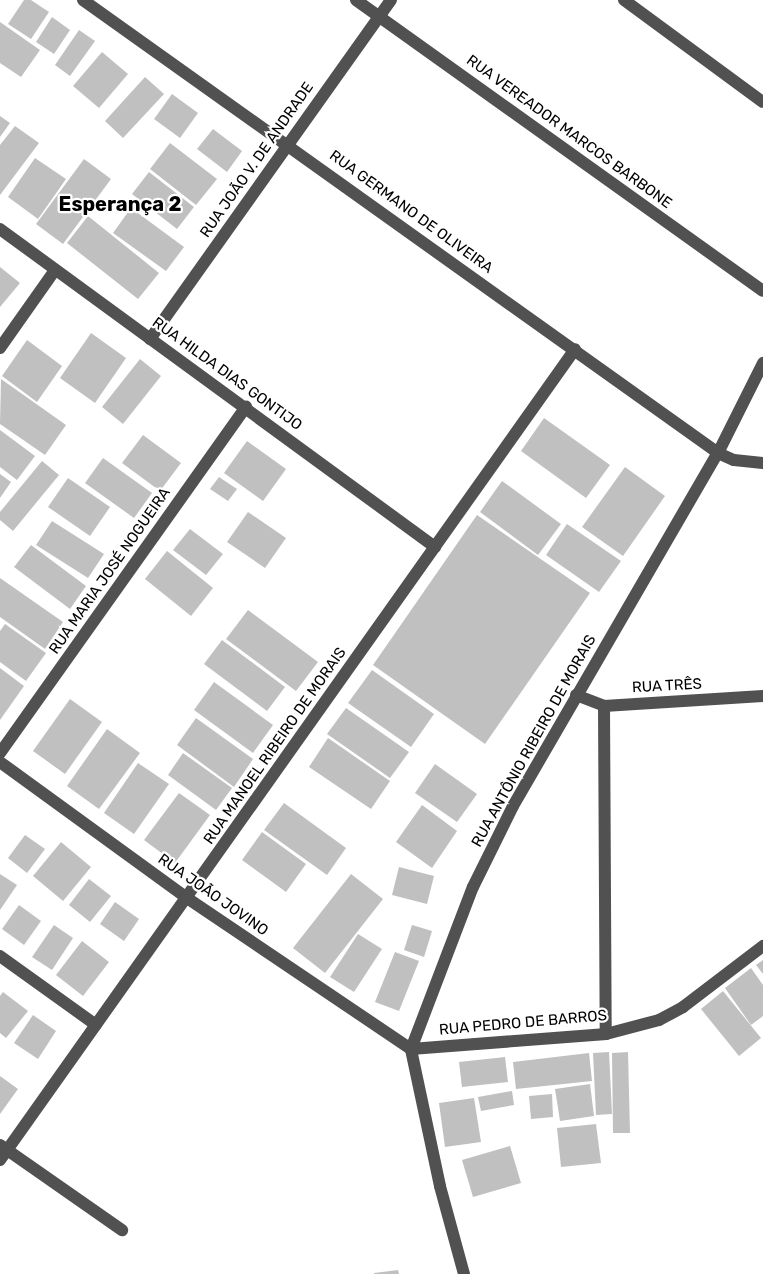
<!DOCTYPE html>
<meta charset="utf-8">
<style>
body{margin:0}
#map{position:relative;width:763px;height:1274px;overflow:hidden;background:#fff;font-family:Rubik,sans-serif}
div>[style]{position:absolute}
.building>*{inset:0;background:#c0c0c0}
.minor>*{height:12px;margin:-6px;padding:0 6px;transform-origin:6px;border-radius:6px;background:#515151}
span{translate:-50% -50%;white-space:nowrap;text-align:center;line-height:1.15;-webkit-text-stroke:4.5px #fff;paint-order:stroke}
.street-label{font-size:15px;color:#000}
.district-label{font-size:20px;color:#000;font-weight:700}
</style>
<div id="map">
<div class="building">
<i style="clip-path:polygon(24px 0,31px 0,49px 12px,31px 39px,8px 24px)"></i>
<i style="clip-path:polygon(52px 17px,70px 30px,54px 54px,36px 42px)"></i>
<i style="clip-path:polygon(0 22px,40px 50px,21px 77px,0 63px)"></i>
<i style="clip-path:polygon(79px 30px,95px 41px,70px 76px,55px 65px)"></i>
<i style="clip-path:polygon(102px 52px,128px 74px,99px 108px,73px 86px)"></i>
<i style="clip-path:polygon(145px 77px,164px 94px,123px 138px,105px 121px)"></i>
<i style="clip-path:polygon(172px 94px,198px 113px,180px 138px,154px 119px)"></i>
<i style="clip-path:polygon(0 116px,10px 123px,0 137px)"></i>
<i style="clip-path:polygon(15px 126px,39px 143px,0 195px,0 145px)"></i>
<i style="clip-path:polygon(213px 129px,242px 151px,227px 172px,197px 149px)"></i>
<i style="clip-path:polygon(170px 143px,217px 179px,196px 205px,150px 169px)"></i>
<i style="clip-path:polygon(35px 158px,66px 179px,38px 219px,8px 197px)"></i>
<i style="clip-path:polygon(84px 159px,111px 179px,63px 244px,36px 224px)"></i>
<i style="clip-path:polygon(149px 172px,194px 207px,177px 229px,132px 194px)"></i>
<i style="clip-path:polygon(131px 208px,184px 247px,166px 271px,113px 233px)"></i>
<i style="clip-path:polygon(88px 216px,159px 273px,138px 299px,67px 243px)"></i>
<i style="clip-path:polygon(0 267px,20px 283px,0 307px)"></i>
<i style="clip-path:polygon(91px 333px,126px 358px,95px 403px,60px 378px)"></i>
<i style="clip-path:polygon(27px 340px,62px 366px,37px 402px,2px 376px)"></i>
<i style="clip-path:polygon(140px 359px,161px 376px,123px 424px,102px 407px)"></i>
<i style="clip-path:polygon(1px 379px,66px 425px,45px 455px,0 424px)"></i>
<i style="clip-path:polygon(544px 418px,610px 465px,586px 498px,521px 451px)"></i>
<i style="clip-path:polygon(0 430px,35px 456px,17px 480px,0 467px)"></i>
<i style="clip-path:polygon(143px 435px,181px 463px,160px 491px,122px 463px)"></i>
<i style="clip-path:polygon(247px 441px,286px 469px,263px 501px,224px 473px)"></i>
<i style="clip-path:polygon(103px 458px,152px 493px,134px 518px,85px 483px)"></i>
<i style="clip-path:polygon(42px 461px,59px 475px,13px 531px,0 520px,0 512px)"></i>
<i style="clip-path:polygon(625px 467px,665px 496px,623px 556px,582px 527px)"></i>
<i style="clip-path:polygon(0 474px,11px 482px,0 498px)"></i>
<i style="clip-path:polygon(219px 477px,237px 489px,228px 501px,210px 489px)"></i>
<i style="clip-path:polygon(68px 478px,110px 507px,90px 536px,48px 507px)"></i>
<i style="clip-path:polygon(502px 481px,561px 524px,538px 555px,480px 512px)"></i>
<i style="clip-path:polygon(248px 512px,286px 538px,265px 568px,227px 542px)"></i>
<i style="clip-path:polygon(477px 515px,590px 593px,485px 744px,373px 665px)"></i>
<i style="clip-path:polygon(52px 521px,104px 554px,88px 578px,36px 545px)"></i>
<i style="clip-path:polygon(567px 524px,621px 561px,599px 592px,546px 555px)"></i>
<i style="clip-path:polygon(190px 529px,223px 554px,206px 575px,173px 550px)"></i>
<i style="clip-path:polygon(31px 545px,86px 586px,70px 609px,14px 567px)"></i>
<i style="clip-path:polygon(167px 551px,213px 588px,191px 616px,145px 579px)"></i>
<i style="clip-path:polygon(0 578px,63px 622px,45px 649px,0 617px)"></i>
<i style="clip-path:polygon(248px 610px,318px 662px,296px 691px,226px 639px)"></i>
<i style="clip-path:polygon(5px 624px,46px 653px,26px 681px,0 662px,0 631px)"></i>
<i style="clip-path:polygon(222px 640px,285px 687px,267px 711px,204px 664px)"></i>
<i style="clip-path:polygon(0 668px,24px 686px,0 720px)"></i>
<i style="clip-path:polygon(372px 670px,434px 714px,411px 747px,348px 703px)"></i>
<i style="clip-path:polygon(214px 682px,273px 725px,253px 753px,194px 710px)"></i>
<i style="clip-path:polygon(70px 699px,102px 722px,65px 774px,33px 751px)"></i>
<i style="clip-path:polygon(346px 708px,409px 752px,390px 778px,327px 734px)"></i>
<i style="clip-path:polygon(196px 718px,253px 759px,234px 787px,177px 745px)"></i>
<i style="clip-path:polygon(107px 729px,140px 753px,99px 809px,67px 786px)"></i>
<i style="clip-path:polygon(328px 738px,390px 781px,371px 809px,309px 767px)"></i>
<i style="clip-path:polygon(183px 753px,232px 788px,216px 810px,168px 775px)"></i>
<i style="clip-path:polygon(138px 763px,169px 784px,134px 834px,104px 813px)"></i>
<i style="clip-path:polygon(435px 764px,477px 794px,457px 822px,415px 793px)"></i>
<i style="clip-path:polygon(179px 793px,210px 815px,175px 863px,144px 840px)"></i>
<i style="clip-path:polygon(284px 803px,346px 848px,327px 875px,264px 830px)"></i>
<i style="clip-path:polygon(422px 805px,457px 831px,432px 868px,396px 842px)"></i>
<i style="clip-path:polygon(262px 832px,306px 864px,286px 892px,242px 860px)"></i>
<i style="clip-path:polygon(25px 835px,45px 849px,27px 873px,8px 858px)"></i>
<i style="clip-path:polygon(61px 842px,91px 867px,63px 901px,33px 876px)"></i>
<i style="clip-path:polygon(399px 867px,434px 876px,427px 904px,392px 895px)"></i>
<i style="clip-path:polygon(0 874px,17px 885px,0 910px)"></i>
<i style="clip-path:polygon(351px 874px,383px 899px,325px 973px,293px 948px)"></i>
<i style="clip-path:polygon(89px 879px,111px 896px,90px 922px,69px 905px)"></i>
<i style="clip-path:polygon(115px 902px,139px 919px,124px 941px,100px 924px)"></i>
<i style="clip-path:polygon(19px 905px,41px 921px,24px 945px,2px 929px)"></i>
<i style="clip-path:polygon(54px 925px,73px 938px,52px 970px,32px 957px)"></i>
<i style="clip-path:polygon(412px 925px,432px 931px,424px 957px,404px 950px)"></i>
<i style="clip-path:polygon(358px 934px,382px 949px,354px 992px,330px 977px)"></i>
<i style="clip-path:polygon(82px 941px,109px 962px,83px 996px,56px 975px)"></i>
<i style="clip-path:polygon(395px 952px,419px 961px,399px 1011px,375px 1002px)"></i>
<i style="clip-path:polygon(763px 960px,763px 974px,756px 965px)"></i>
<i style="clip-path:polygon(751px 968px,763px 985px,763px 1016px,751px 1025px,725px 988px)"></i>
<i style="clip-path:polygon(723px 991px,761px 1038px,739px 1056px,701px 1009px)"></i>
<i style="clip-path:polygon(3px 992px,28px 1011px,6px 1038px,0 1033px,0 996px)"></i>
<i style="clip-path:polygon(33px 1015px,56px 1031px,38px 1059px,14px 1043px)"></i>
<i style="clip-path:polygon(609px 1052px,612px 1114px,596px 1115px,593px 1053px)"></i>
<i style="clip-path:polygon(628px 1052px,630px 1133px,613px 1133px,612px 1053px)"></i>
<i style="clip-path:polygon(589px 1053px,592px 1081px,516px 1089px,513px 1062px)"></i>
<i style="clip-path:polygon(505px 1057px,508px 1082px,462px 1087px,459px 1062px)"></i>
<i style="clip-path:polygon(0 1076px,18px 1089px,0 1114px)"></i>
<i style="clip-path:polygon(590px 1084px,594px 1116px,560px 1121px,555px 1089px)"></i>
<i style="clip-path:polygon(512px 1091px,514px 1105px,481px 1111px,478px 1097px)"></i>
<i style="clip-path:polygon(552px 1094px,553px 1117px,531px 1119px,529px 1096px)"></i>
<i style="clip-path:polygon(474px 1098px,481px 1142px,445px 1147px,439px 1103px)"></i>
<i style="clip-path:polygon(596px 1124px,601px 1163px,561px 1167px,557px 1128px)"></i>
<i style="clip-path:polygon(510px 1146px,521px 1183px,473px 1197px,462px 1160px)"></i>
<i style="clip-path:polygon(398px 1270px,399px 1274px,374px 1274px,374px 1273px)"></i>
</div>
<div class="minor">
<i style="left:83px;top:0;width:780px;rotate:35.5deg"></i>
<i style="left:718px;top:453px;width:17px;rotate:24deg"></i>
<i style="left:734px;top:460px;width:29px;rotate:6deg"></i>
<i style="left:356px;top:0;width:500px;rotate:35.56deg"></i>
<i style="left:624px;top:0;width:172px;rotate:36.3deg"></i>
<i style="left:0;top:229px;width:539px;rotate:36.17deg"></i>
<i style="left:150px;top:339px;width:416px;rotate:-54.6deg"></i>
<i style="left:0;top:348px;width:95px;rotate:-54.8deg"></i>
<i style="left:576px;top:695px;width:30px;rotate:21deg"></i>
<i style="left:604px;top:706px;width:159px;rotate:-3.6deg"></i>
<i style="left:604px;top:706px;width:328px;rotate:89.7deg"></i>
<i style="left:0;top:753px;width:425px;rotate:-54.6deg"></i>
<i style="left:0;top:762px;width:231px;rotate:36deg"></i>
<i style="left:187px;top:898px;width:270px;rotate:34deg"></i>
<i style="left:411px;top:1049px;width:196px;rotate:-4.4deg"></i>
<i style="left:606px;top:1034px;width:55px;rotate:-14.8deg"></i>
<i style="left:659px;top:1020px;width:27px;rotate:-28deg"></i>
<i style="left:683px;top:1007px;width:101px;rotate:-37.3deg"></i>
<i style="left:0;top:956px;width:118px;rotate:35.7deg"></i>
<i style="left:0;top:1145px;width:149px;rotate:34.9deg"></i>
<i style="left:0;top:1160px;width:994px;rotate:-54.66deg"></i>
<i style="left:464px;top:1274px;width:91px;rotate:-105.3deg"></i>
<i style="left:440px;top:1186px;width:140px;rotate:-102deg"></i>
<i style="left:411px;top:1049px;width:173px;rotate:-69.1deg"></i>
<i style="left:473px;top:887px;width:90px;rotate:-63.7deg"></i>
<i style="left:513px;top:806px;width:408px;rotate:-59.9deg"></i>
<i style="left:718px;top:453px;width:101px;rotate:-63.4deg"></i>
</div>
<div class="street-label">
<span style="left:569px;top:132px;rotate:36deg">RUA VEREADOR MARCOS BARBONE</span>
<span style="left:257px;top:160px;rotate:-55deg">RUA JOÃO V. DE ANDRADE</span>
<span style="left:411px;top:212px;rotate:36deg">RUA GERMANO DE OLIVEIRA</span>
<span style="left:227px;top:374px;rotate:36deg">RUA HILDA DIAS GONTIJO</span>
<span style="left:110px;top:571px;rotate:-55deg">RUA MARIA JOSÉ NOGUEIRA</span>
<span style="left:667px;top:686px;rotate:-3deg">RUA TRÊS</span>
<span style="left:534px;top:741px;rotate:-61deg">RUA ANTÔNIO RIBEIRO DE MORAIS</span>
<span style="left:275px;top:746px;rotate:-55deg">RUA MANOEL RIBEIRO DE MORAIS</span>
<span style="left:213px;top:895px;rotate:35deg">RUA JOÃO JOVINO</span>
<span style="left:523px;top:1023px;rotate:-5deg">RUA PEDRO DE BARROS</span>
</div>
<div class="district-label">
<span style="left:120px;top:204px">Esperança 2</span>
</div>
</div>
